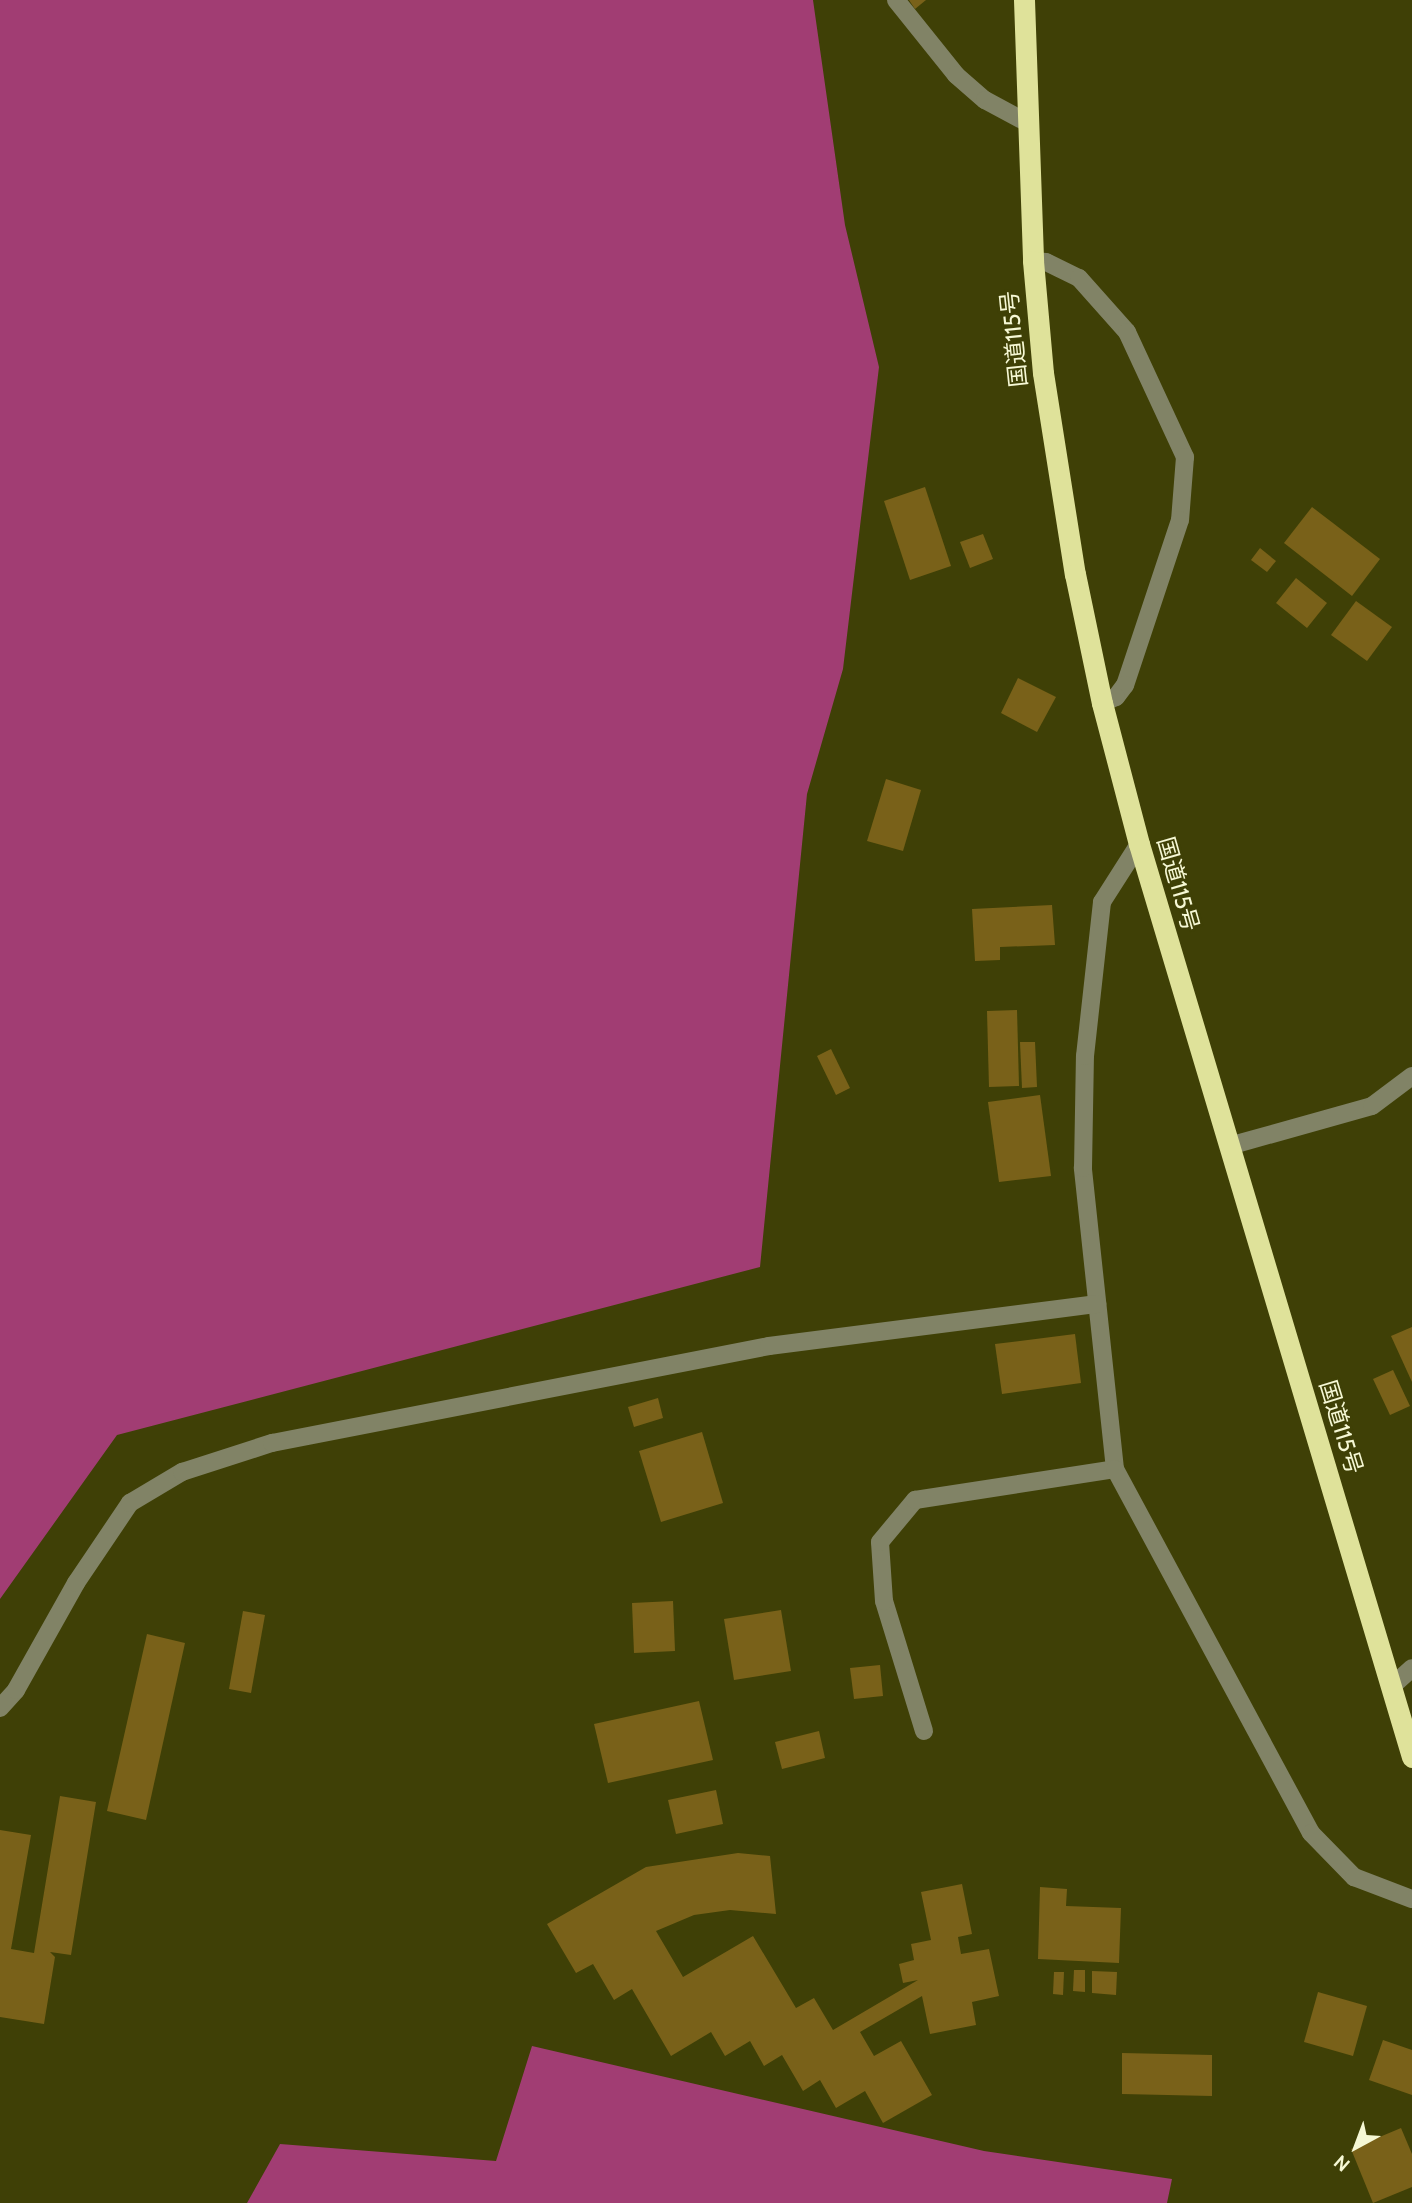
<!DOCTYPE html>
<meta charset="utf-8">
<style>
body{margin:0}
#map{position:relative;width:1412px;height:2203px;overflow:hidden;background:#3f4006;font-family:Cabin,"Noto Sans JP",sans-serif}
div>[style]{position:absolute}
.green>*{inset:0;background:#a13d73}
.building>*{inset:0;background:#796119}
.minor>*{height:18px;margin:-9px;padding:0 9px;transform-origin:9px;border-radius:9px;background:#818366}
.highway>*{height:21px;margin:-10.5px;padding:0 10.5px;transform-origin:10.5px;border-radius:10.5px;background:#dfe29a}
span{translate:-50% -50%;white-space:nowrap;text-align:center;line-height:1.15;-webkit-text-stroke:5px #3f4006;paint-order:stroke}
.street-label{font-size:23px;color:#f6f8d5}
.north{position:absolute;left:1321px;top:2112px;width:70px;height:70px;-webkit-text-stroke:5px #3f4006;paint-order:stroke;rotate:221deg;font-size:19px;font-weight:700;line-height:28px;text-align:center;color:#f6f8d5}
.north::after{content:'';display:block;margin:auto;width:24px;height:32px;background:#f6f8d5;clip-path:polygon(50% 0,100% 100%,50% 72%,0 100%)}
</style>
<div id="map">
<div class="green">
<i style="clip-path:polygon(0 0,813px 0,845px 225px,879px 367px,843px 669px,807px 794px,760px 1267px,117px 1435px,0 1599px)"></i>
<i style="clip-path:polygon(532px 2046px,984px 2151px,1172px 2179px,1167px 2203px,247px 2203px,280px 2144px,496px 2161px)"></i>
</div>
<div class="building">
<i style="clip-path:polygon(909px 0,926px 0,915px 9px)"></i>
<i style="clip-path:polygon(925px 487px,951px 566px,910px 580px,884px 501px)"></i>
<i style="clip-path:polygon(1312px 507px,1380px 559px,1352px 596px,1284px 543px)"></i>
<i style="clip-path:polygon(983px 534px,993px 559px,970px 568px,960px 542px)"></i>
<i style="clip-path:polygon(1260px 548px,1276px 561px,1267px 572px,1251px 560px)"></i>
<i style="clip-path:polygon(1296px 578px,1327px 603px,1307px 628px,1276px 603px)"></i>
<i style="clip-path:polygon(1356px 601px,1392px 627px,1367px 661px,1331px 635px)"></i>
<i style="clip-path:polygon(1018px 678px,1056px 697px,1037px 732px,1001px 713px)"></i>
<i style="clip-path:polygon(886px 779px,921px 790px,903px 851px,867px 841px)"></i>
<i style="clip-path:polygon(1052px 905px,1055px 945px,1000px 947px,1000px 960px,975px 961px,972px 909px)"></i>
<i style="clip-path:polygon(1017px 1010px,1019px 1086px,989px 1087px,987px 1011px)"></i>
<i style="clip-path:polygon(1020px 1042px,1035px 1042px,1037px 1087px,1022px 1088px)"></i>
<i style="clip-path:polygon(831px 1049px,850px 1088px,836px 1095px,817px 1056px)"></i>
<i style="clip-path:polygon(1040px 1095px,1051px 1176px,999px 1182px,988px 1102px)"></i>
<i style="clip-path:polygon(1412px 1327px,1412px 1382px,1391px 1336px)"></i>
<i style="clip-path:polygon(1075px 1334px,1081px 1383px,1002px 1394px,995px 1344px)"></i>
<i style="clip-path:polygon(1393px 1370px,1410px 1406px,1390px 1415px,1373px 1379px)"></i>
<i style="clip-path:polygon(658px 1398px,663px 1418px,634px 1427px,628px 1407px)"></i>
<i style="clip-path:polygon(702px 1432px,723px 1503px,661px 1522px,639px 1451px)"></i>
<i style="clip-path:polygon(673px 1601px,675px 1651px,634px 1653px,632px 1603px)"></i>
<i style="clip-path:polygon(781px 1610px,791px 1671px,734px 1680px,724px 1619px)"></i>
<i style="clip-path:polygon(243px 1611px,265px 1615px,251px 1693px,229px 1689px)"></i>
<i style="clip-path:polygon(147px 1634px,185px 1643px,146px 1820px,107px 1811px)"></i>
<i style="clip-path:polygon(880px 1665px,883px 1696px,854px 1699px,850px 1668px)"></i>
<i style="clip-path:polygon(699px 1701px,713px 1760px,608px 1783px,594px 1724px)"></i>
<i style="clip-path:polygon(819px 1731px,825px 1758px,782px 1769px,775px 1742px)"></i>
<i style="clip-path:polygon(716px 1790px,723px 1824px,676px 1834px,668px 1800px)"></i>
<i style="clip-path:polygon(60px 1796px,96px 1802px,71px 1955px,50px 1952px,55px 1957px,44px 2024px,0 2017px,0 1830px,31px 1835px,11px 1949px,34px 1953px)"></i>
<i style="clip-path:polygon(738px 1853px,770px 1856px,776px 1914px,730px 1910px,694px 1915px,656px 1931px,683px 1977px,753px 1936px,796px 2008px,814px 1998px,833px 2030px,918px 1980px,903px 1983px,899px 1964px,914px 1960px,911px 1944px,931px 1940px,921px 1892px,962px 1884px,972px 1934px,958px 1937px,961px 1954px,989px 1949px,999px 1996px,972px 2002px,976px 2025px,930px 2034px,922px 1996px,860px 2032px,874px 2056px,901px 2041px,932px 2095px,883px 2123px,865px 2091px,836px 2108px,820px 2080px,803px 2091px,782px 2055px,764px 2066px,750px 2041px,725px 2056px,711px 2032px,671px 2056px,632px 1989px,614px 2000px,593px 1964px,576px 1973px,547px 1924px,646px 1867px)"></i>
<i style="clip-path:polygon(1040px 1887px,1067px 1889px,1066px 1906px,1121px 1908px,1119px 1963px,1038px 1959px)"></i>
<i style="clip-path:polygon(1074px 1970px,1085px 1970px,1085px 1992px,1073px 1991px)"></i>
<i style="clip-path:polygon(1092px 1971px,1117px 1972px,1116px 1995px,1092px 1993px)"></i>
<i style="clip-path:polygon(1054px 1972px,1064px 1972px,1063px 1995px,1053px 1994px)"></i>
<i style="clip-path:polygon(1318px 1992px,1367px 2006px,1353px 2056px,1304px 2042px)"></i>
<i style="clip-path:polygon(1383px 2040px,1412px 2050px,1412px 2095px,1369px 2080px)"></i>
<i style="clip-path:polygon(1122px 2053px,1212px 2055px,1212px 2096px,1122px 2094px)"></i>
<i style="clip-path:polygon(1401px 2128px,1412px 2154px,1412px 2187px,1373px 2203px,1351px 2149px)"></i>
</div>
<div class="minor">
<i style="left:896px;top:0;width:96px;rotate:51.3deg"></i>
<i style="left:956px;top:75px;width:38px;rotate:41deg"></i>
<i style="left:985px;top:100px;width:47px;rotate:28.2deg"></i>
<i style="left:1033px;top:261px;width:13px;rotate:4deg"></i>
<i style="left:1046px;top:262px;width:37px;rotate:26deg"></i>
<i style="left:1079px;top:278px;width:72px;rotate:48.4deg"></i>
<i style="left:1127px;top:332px;width:138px;rotate:65.1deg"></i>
<i style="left:1185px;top:457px;width:63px;rotate:94.5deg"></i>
<i style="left:1180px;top:520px;width:174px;rotate:108.4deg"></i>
<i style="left:1125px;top:685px;width:15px;rotate:127deg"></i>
<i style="left:1116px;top:697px;width:15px;rotate:157deg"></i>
<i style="left:1229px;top:1146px;width:148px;rotate:-15.6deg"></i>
<i style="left:1372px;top:1106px;width:50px;rotate:-36.9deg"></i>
<i style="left:1115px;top:1469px;width:303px;rotate:-96.1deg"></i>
<i style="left:1083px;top:1168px;width:112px;rotate:-89deg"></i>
<i style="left:1085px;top:1056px;width:155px;rotate:-83.7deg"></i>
<i style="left:1102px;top:902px;width:69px;rotate:-57.5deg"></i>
<i style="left:1391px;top:1687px;width:28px;rotate:-42deg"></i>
<i style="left:0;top:1708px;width:24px;rotate:-48deg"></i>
<i style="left:16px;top:1690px;width:123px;rotate:-60.7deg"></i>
<i style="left:76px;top:1583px;width:97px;rotate:-56deg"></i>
<i style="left:130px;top:1503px;width:61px;rotate:-30.8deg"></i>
<i style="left:182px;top:1472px;width:95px;rotate:-17.9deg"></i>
<i style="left:272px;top:1443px;width:506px;rotate:-11.04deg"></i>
<i style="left:769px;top:1346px;width:331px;rotate:-7.3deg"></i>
<i style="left:924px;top:1731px;width:136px;rotate:-107.1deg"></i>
<i style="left:884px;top:1601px;width:59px;rotate:-93.9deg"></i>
<i style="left:880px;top:1542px;width:55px;rotate:-50.2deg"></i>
<i style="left:915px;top:1500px;width:202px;rotate:-8.8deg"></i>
<i style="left:1115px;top:1469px;width:413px;rotate:61.7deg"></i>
<i style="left:1311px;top:1833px;width:62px;rotate:45.7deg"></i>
<i style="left:1354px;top:1877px;width:62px;rotate:20.8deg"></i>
</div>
<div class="highway">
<i style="left:1024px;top:0;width:261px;rotate:88deg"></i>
<i style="left:1033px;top:261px;width:112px;rotate:84.9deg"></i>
<i style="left:1043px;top:373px;width:204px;rotate:81deg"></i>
<i style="left:1075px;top:574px;width:132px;rotate:78.2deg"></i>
<i style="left:1102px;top:703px;width:146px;rotate:75.3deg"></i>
<i style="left:1139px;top:844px;width:953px;rotate:73.35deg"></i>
</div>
<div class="street-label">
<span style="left:1014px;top:339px;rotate:-96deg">国道115号</span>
<span style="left:1178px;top:884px;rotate:74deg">国道115号</span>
<span style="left:1341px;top:1427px;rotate:73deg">国道115号</span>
</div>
<div class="north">N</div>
</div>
